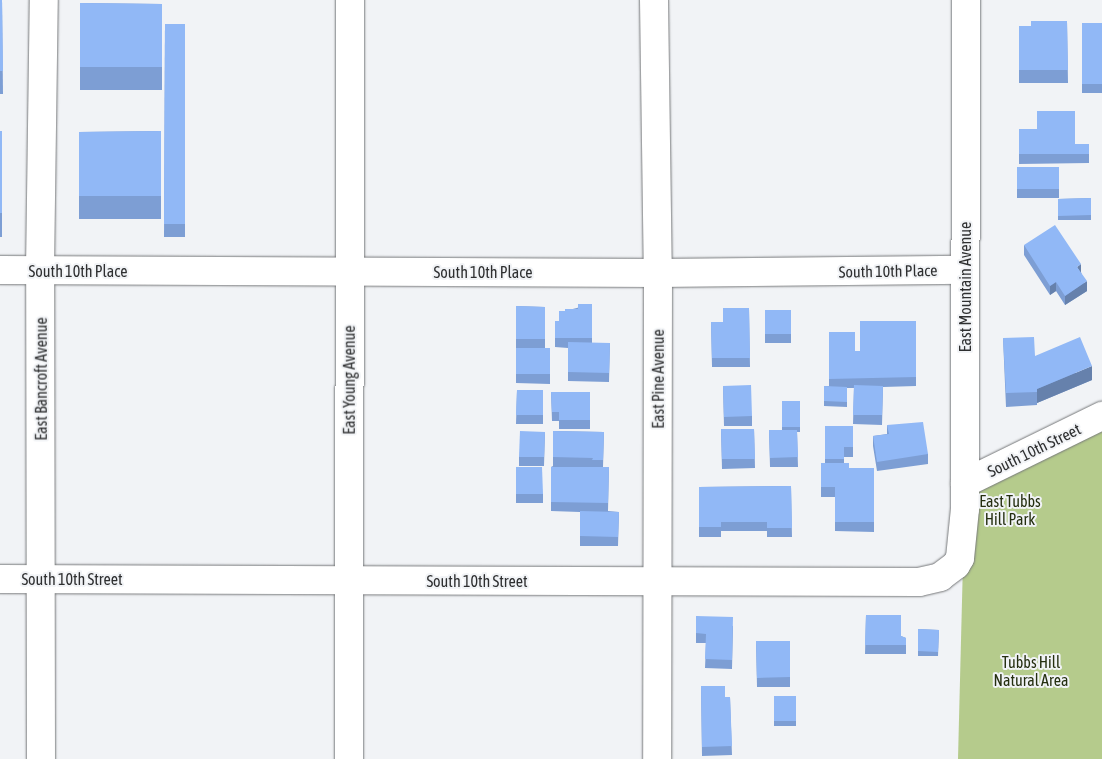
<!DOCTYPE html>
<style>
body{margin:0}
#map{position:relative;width:1102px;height:759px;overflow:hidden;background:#f1f3f6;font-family:"Asap Condensed",sans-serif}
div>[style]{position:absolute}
.green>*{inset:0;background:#b5cb8c}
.roads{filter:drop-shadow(0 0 1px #76787a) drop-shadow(0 0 1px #76787a)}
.minor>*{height:28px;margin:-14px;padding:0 14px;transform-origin:14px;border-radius:14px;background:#fff}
.wall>*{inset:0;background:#7d9ed4}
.shaded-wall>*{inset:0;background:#6681ac}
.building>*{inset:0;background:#91b8f6}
span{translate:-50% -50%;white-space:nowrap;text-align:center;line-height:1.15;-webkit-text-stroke:4px #f1f3f6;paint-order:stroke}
.street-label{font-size:16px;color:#2e2f30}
.park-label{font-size:16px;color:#252f10}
</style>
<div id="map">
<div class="green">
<i style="clip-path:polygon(1102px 416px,1102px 759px,958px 759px,965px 483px)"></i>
</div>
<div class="roads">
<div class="minor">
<i style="left:654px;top:0;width:273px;rotate:89.2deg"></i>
<i style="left:658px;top:273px;width:486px;rotate:90.1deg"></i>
<i style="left:0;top:270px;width:658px;rotate:0.26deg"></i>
<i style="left:658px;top:273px;width:307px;rotate:-0.6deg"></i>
<i style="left:965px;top:483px;width:153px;rotate:-26.1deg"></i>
<i style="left:0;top:579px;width:919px;rotate:0.19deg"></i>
<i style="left:919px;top:582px;width:22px;rotate:-13deg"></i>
<i style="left:940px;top:577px;width:20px;rotate:-37deg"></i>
<i style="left:956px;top:565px;width:8px;rotate:-60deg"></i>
<i style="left:960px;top:558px;width:49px;rotate:-84.2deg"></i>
<i style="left:965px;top:509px;width:509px;rotate:-89.89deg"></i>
<i style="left:41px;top:759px;width:489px;rotate:-90.1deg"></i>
<i style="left:40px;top:270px;width:270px;rotate:-89.2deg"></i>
<i style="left:349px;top:759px;width:759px;rotate:-89.92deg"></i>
</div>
</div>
<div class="wall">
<i style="clip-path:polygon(0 0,2px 0,3px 94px,0 94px)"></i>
<i style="clip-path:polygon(80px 3px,162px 4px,162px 90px,80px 90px)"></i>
<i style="clip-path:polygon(1067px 21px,1068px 83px,1019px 83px,1019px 26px,1031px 26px)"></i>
<i style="clip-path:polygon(1082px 23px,1102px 23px,1102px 93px,1082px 93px)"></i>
<i style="clip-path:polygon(165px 24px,185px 24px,185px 237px,164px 237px)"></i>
<i style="clip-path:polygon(1019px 129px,1075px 144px,1089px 144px,1089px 163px,1019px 164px)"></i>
<i style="clip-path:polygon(0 131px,2px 131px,2px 237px,0 237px)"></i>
<i style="clip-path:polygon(161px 131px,161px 219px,79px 219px,79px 132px)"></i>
<i style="clip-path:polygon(1017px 167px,1059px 167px,1059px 198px,1017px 198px)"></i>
<i style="clip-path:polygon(1091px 198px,1091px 220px,1058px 220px,1058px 199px)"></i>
<i style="clip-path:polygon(1024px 245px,1081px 272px,1087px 291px,1065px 305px,1056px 291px,1050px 295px,1024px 255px)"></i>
<i style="clip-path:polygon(592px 304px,592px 343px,610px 343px,609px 382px,568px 381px,568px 348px,555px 347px,555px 321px,559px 321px,565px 311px)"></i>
<i style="clip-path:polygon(516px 306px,545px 307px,545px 348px,550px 348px,550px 384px,516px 383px)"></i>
<i style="clip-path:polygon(749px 308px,750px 367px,712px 367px,711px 322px,723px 322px)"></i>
<i style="clip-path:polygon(765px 310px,791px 310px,791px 343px,765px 343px)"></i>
<i style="clip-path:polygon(916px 321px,916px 386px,883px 387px,882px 425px,853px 424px,854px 388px,847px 388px,847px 407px,824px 406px,824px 386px,829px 386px,829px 332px,855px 351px,860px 351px)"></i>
<i style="clip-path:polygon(1003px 338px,1035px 356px,1092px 380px,1037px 403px,1037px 405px,1006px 407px)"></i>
<i style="clip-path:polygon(723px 386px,752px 416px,752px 426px,724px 426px)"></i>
<i style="clip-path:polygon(517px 390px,543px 390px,543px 424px,516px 424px)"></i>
<i style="clip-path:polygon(551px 392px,590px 392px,590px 429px,559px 429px,559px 421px,552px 421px)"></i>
<i style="clip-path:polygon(782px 401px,800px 401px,800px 432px,797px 432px,798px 467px,770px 467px,769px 430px,782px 430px)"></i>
<i style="clip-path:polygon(887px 425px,928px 454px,928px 464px,877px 471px,873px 446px,873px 436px,887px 434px)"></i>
<i style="clip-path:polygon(825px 426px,853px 426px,853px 457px,844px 457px,844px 463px,849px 468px,874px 468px,874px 532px,835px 531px,835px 497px,821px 497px,821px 463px,825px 463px)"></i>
<i style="clip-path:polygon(721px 429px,754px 429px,755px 468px,722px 469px)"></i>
<i style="clip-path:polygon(553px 431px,604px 432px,603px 467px,609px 467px,608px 511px,619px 512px,618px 546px,580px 546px,580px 512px,551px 511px,551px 467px,553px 466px)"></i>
<i style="clip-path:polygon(545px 432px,544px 466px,519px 466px,519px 457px)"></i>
<i style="clip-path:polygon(516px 467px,543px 494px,543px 503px,516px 503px)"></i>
<i style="clip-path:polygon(791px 486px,792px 537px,767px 537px,767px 531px,721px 531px,721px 537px,699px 537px,699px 487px)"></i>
<i style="clip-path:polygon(866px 615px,901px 636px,906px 638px,906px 654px,865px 654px)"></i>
<i style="clip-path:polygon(696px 616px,733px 626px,732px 669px,705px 668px,706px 643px,696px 643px)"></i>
<i style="clip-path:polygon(918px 629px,939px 630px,938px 656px,918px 656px)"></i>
<i style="clip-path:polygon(756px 641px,790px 641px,790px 687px,757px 687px)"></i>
<i style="clip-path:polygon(701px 686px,725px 697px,730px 697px,732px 755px,702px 756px)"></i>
<i style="clip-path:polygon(774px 696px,796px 696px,796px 726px,774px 726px)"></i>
</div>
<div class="shaded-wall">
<i style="clip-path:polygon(1081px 264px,1081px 274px,1077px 267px)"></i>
<i style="clip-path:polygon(1087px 281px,1087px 291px,1065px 305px,1065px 296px)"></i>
<i style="clip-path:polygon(1056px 282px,1056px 291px,1050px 295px,1050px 286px)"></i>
<i style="clip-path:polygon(1092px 366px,1092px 380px,1037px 403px,1037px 389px)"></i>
</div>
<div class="building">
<i style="clip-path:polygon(0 0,2px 0,3px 71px,0 71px)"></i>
<i style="clip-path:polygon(80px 3px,162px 4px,162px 67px,80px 67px)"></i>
<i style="clip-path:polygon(1031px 21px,1067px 21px,1068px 70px,1019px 70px,1019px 26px,1031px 26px)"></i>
<i style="clip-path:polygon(1082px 23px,1102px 23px,1102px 84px,1082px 84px)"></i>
<i style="clip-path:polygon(165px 24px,185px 24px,185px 224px,164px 224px)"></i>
<i style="clip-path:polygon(1037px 111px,1075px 111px,1075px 144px,1089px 144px,1089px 154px,1019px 154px,1019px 129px,1037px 129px)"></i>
<i style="clip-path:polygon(0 131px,2px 131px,2px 213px,0 213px)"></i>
<i style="clip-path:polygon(161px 131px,161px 196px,79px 196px,79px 132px)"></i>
<i style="clip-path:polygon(1017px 167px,1059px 167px,1059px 189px,1017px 189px)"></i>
<i style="clip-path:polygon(1091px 198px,1091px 215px,1058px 216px,1058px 199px)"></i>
<i style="clip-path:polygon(1055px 225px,1081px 264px,1077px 267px,1087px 281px,1065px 296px,1056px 282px,1050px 286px,1024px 245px)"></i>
<i style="clip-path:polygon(578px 304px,592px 304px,592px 338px,555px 338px,555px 321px,559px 321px,559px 311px,565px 311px,565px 309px,578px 309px)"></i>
<i style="clip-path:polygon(516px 306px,545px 307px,545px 339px,516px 339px)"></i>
<i style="clip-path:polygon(723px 308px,749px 308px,750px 358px,712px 358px,711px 322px,723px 322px)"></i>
<i style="clip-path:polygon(765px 310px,791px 310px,791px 334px,765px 334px)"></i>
<i style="clip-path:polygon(860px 321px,916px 321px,916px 377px,829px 379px,829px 332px,855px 332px,855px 351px,860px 351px)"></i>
<i style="clip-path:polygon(1034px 337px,1035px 356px,1080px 337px,1092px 366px,1037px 389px,1037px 392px,1006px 393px,1003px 338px)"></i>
<i style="clip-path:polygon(568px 342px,610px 343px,609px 373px,568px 372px)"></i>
<i style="clip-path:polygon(516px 348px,550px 348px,550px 374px,516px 374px)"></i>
<i style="clip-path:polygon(751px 385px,752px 416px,724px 417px,723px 386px)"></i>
<i style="clip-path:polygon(854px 385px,883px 386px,882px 415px,853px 415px)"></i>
<i style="clip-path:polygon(824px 386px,847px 387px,847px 402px,824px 401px)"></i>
<i style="clip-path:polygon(517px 390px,543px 390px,543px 415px,516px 415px)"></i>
<i style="clip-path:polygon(551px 392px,590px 392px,590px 420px,559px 420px,559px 412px,552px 412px)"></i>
<i style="clip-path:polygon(782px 401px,800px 401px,800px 427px,782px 427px)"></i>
<i style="clip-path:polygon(923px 422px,928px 454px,877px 462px,873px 436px,889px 434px,887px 425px)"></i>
<i style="clip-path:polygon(825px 426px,853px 426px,853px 447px,844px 447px,844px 459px,825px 459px)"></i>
<i style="clip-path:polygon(721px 429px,754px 429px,755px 459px,722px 459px)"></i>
<i style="clip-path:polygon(769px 430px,797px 430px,798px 457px,770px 458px)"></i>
<i style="clip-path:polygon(520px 431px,545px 432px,544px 457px,519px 457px)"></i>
<i style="clip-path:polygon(553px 431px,604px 432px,603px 460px,592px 460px,593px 458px,553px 457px)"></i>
<i style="clip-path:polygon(821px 463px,849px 463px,849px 468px,874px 468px,874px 522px,835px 522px,835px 487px,821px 487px)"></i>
<i style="clip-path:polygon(516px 467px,542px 467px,543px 494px,516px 494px)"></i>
<i style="clip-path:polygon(551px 467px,609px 467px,608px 503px,551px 502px)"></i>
<i style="clip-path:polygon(791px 486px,792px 528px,767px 528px,767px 522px,721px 522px,721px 527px,699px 527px,699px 487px)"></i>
<i style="clip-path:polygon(580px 511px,619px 512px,618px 537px,580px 536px)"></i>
<i style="clip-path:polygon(866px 615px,901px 615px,901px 636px,906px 638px,906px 645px,865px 645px)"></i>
<i style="clip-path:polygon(696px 616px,733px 617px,732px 660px,705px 659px,706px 634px,696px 633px)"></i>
<i style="clip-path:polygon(918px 629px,939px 630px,938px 652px,918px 651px)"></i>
<i style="clip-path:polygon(756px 641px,790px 641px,790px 677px,757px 678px)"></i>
<i style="clip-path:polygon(701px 686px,725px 686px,725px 697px,730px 697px,732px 746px,702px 747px)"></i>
<i style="clip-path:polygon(774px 696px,796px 696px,796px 721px,774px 721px)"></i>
</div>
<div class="street-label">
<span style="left:78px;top:271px">South 10th Place</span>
<span style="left:888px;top:271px;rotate:-1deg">South 10th Place</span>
<span style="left:483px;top:272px">South 10th Place</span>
<span style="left:965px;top:287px;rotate:-90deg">East Mountain Avenue</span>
<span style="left:41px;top:379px;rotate:-90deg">East Bancroft Avenue</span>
<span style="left:658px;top:379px;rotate:-90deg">East Pine Avenue</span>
<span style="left:349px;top:380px;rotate:-90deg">East Young Avenue</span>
<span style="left:1034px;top:450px;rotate:-26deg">South 10th Street</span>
<span style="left:72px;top:579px">South 10th Street</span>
<span style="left:477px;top:581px">South 10th Street</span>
</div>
<div class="park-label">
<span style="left:1010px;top:510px">East Tubbs<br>Hill Park</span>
<span style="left:1031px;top:671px">Tubbs Hill<br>Natural Area</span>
</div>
</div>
